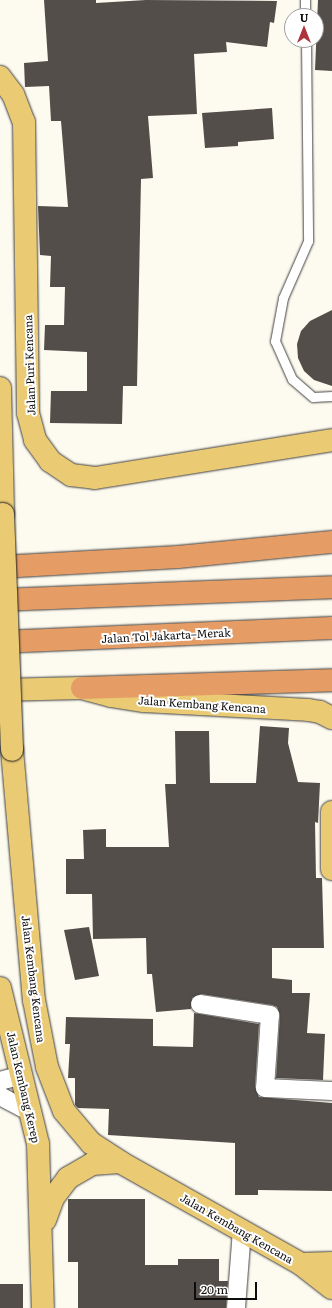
<!DOCTYPE html>
<meta charset="utf-8">
<style>
body{margin:0}
#map{position:relative;width:332px;height:1308px;overflow:hidden;background:#fdfaef;font-family:Literata,serif}
div>[style]{position:absolute}
.building>*{inset:0;background:#544e4a}
.roads{filter:drop-shadow(0 0 1px #404040) drop-shadow(0 0 1px #404040)}
.service>*{height:9px;margin:-4.5px;padding:0 4.5px;transform-origin:4.5px;border-radius:4.5px;background:#fff}
.minor>*{height:18px;margin:-9px;padding:0 9px;transform-origin:9px;border-radius:9px;background:#fff}
.primary>*{height:22px;margin:-11px;padding:0 11px;transform-origin:11px;border-radius:11px;background:#eaca72}
.motorway>*{height:22px;margin:-11px;padding:0 11px;transform-origin:11px;border-radius:11px;background:#e59d65}
.bridges{filter:drop-shadow(0 0 1px #1e1e1e) drop-shadow(0 0 1px #1e1e1e)}
.primary-bridge>*{height:22px;margin:-11px;padding:0 11px;transform-origin:11px;border-radius:11px;background:#eaca72}
span{translate:-50% -50%;white-space:nowrap;text-align:center;line-height:1.15;-webkit-text-stroke:4px #fff;paint-order:stroke}
.street-label{font-size:11px;color:#0d0d0d}
.north{position:absolute;left:284px;top:8px;width:40px;height:40px;box-sizing:border-box;background:#fff;border:1px solid #9e9e9e;border-radius:50%;rotate:0deg;font-size:11px;font-weight:700;line-height:16px;text-align:center;color:#0d0d0d}
.north::after{content:'';display:block;margin:auto;width:14px;height:18px;background:#ae343c;clip-path:polygon(50% 0,100% 100%,50% 72%,0 100%)}
.scale{position:absolute;left:194px;top:1282px;width:63px;height:18px;box-sizing:border-box;border:2px solid #0d0d0d;border-top:0;padding-left:5px;font-size:12px;line-height:14px;white-space:nowrap;color:#0d0d0d;-webkit-text-stroke:3px #fff;paint-order:stroke}
</style>
<div id="map">
<div class="building">
<i style="clip-path:polygon(44px 0,96px 0,96px 3px,146px 0,277px 1px,274px 23px,270px 22px,267px 47px,226px 42px,227px 52px,194px 54px,197px 114px,148px 116px,153px 178px,141px 179px,137px 386px,123px 386px,122px 424px,50px 423px,51px 391px,87px 391px,87px 352px,44px 350px,45px 325px,64px 325px,65px 287px,50px 287px,51px 256px,40px 255px,38px 206px,68px 207px,61px 121px,51px 121px,49px 86px,25px 87px,24px 63px,48px 61px)"></i>
<i style="clip-path:polygon(318px 0,332px 0,332px 71px,315px 70px)"></i>
<i style="clip-path:polygon(272px 108px,274px 139px,238px 142px,238px 146px,205px 148px,202px 113px)"></i>
<i style="clip-path:polygon(332px 310px,332px 386px,314px 380px,304px 371px,298px 358px,297px 344px,301px 331px,310px 321px)"></i>
<i style="clip-path:polygon(260px 726px,289px 728px,288px 743px,298px 782px,320px 783px,318px 823px,315px 822px,316px 878px,322px 878px,324px 948px,272px 948px,272px 978px,292px 980px,292px 993px,310px 993px,307px 1033px,325px 1034px,323px 1080px,276px 1078px,280px 1015px,277px 1007px,272px 1005px,201px 994px,192px 998px,191px 1009px,156px 1012px,152px 974px,147px 974px,146px 938px,93px 939px,92px 894px,66px 894px,66px 859px,84px 859px,83px 830px,106px 829px,106px 847px,169px 847px,165px 784px,176px 784px,175px 731px,209px 731px,210px 783px,256px 783px)"></i>
<i style="clip-path:polygon(89px 927px,99px 976px,75px 980px,64px 930px)"></i>
<i style="clip-path:polygon(194px 1013px,259px 1024px,255px 1087px,259px 1097px,332px 1103px,332px 1191px,258px 1190px,258px 1195px,235px 1195px,235px 1143px,108px 1135px,109px 1109px,78px 1108px,75px 1105px,75px 1078px,68px 1078px,70px 1044px,65px 1044px,66px 1017px,153px 1019px,153px 1046px,193px 1047px)"></i>
<i style="clip-path:polygon(68px 1199px,145px 1199px,145px 1265px,178px 1265px,178px 1259px,219px 1259px,219px 1281px,228px 1281px,226px 1308px,78px 1308px,78px 1262px,68px 1262px)"></i>
<i style="clip-path:polygon(0 1284px,23px 1284px,23px 1308px,0 1308px)"></i>
</div>
<div class="roads">
<div class="service">
<i style="left:305px;top:0;width:16px;rotate:90deg"></i>
<i style="left:306px;top:40px;width:201px;rotate:89.4deg"></i>
<i style="left:308px;top:241px;width:62px;rotate:113.7deg"></i>
<i style="left:283px;top:298px;width:44px;rotate:100.5deg"></i>
<i style="left:275px;top:341px;width:42px;rotate:65.9deg"></i>
<i style="left:292px;top:379px;width:28px;rotate:41deg"></i>
<i style="left:313px;top:397px;width:19px;rotate:-3deg"></i>
</div>
<div class="minor">
<i style="left:200px;top:1004px;width:71px;rotate:8.9deg"></i>
<i style="left:270px;top:1015px;width:73px;rotate:93.9deg"></i>
<i style="left:265px;top:1088px;width:67px;rotate:2.6deg"></i>
<i style="left:0;top:1081px;width:23px;rotate:-15deg"></i>
<i style="left:0;top:1096px;width:36px;rotate:28deg"></i>
<i style="left:236px;top:1308px;width:78px;rotate:-85.6deg"></i>
</div>
<div class="primary">
<i style="left:0;top:77px;width:21px;rotate:53deg"></i>
<i style="left:13px;top:94px;width:30px;rotate:69deg"></i>
<i style="left:24px;top:122px;width:291px;rotate:89.2deg"></i>
<i style="left:28px;top:413px;width:28px;rotate:75deg"></i>
<i style="left:35px;top:440px;width:26px;rotate:54deg"></i>
<i style="left:50px;top:461px;width:25px;rotate:34deg"></i>
<i style="left:71px;top:475px;width:24px;rotate:7deg"></i>
<i style="left:95px;top:478px;width:240px;rotate:-9.1deg"></i>
<i style="left:0;top:388px;width:126px;rotate:88.6deg"></i>
<i style="left:0;top:690px;width:82px;rotate:-1.4deg"></i>
<i style="left:82px;top:688px;width:30px;rotate:15deg"></i>
<i style="left:111px;top:696px;width:33px;rotate:9deg"></i>
<i style="left:144px;top:701px;width:164px;rotate:3.1deg"></i>
<i style="left:308px;top:710px;width:12px;rotate:9deg"></i>
<i style="left:320px;top:712px;width:13px;rotate:27deg"></i>
<i style="left:12px;top:750px;width:251px;rotate:85deg"></i>
<i style="left:34px;top:1000px;width:68px;rotate:79deg"></i>
<i style="left:47px;top:1067px;width:47px;rotate:68.9deg"></i>
<i style="left:64px;top:1111px;width:42px;rotate:49.8deg"></i>
<i style="left:91px;top:1143px;width:35px;rotate:33deg"></i>
<i style="left:120px;top:1162px;width:208px;rotate:29.4deg"></i>
<i style="left:301px;top:1264px;width:39px;rotate:38deg"></i>
<i style="left:332px;top:812px;width:57px;rotate:90deg"></i>
<i style="left:0;top:988px;width:161px;rotate:76.3deg"></i>
<i style="left:38px;top:1144px;width:164px;rotate:88.3deg"></i>
<i style="left:45px;top:1220px;width:23px;rotate:-70deg"></i>
<i style="left:53px;top:1198px;width:25px;rotate:-53deg"></i>
<i style="left:68px;top:1178px;width:28px;rotate:-30deg"></i>
<i style="left:92px;top:1164px;width:28px;rotate:-4deg"></i>
<i style="left:301px;top:1264px;width:31px;rotate:-2deg"></i>
</div>
<div class="motorway">
<i style="left:0;top:567px;width:178px;rotate:-3.2deg"></i>
<i style="left:178px;top:557px;width:155px;rotate:-5.6deg"></i>
<i style="left:0;top:600px;width:332px;rotate:-2.2deg"></i>
<i style="left:0;top:642px;width:332px;rotate:-2.4deg"></i>
<i style="left:82px;top:688px;width:250px;rotate:-1.8deg"></i>
</div>
</div>
<div class="bridges">
<div class="primary-bridge">
<i style="left:3px;top:514px;width:236px;rotate:87.8deg"></i>
</div>
</div>
<div class="street-label">
<span style="left:29px;top:365px;rotate:-92deg">Jalan Puri Kencana</span>
<span style="left:166px;top:635px;rotate:-3deg">Jalan Tol Jakarta–Merak</span>
<span style="left:202px;top:704px;rotate:4deg">Jalan Kembang Kencana</span>
<span style="left:34px;top:979px;rotate:83deg">Jalan Kembang Kencana</span>
<span style="left:24px;top:1087px;rotate:77deg">Jalan Kembang Kerep</span>
<span style="left:237px;top:1228px;rotate:30deg">Jalan Kembang Kencana</span>
</div>
<div class="north">U</div>
<div class="scale">20 m</div>
</div>
